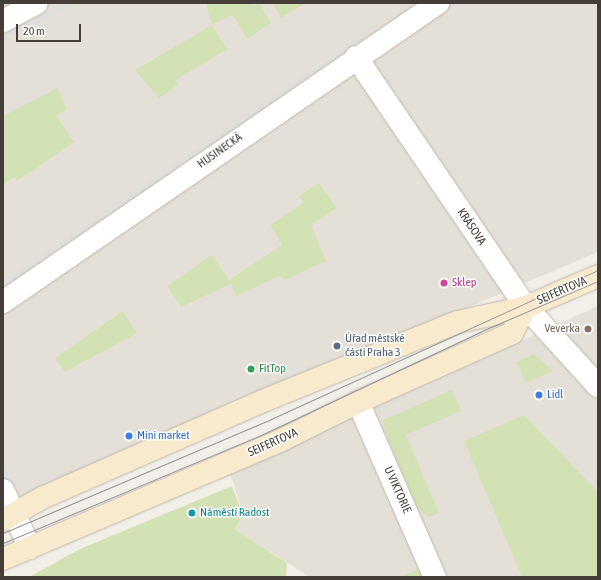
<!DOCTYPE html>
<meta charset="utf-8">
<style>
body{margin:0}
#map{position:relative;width:601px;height:580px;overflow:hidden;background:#f2eee8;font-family:"Asap Condensed",sans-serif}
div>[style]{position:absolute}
.residential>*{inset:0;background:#e5e0d7}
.green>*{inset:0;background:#d2e2b5}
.parking>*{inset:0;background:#e1dfdc}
.roads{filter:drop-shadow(0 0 1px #bfb8af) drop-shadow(0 0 1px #bfb8af)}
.street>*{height:22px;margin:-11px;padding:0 11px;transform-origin:11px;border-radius:11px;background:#fff}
.secondary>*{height:22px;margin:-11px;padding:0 11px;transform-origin:11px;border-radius:11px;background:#f8eacc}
.tram>*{height:1px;margin:-0.5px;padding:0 0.5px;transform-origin:0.5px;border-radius:0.5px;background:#969696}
.dots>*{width:11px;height:11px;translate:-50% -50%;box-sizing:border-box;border:2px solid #fff;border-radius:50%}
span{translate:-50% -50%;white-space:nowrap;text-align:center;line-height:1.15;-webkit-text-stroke:3px #fff;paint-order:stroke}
.street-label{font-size:12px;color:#453e38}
.hotel-label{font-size:12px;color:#b23c85}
.left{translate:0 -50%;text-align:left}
.education-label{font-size:12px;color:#785e54}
.right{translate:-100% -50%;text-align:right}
.service-label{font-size:12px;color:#4e5e75}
.leisure-label{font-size:12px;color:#27864d}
.shop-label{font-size:12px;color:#366cbe}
.culture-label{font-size:12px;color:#0d838f}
.frame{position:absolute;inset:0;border:4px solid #453e38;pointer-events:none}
.scale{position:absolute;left:16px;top:24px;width:65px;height:18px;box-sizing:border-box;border:2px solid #453e38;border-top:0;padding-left:5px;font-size:12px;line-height:14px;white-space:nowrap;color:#453e38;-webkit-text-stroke:3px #fff;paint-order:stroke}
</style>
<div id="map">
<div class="residential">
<i style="clip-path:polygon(3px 3px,598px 3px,598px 252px,3px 505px)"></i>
<i style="clip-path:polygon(598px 306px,598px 577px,310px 577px,235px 529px,243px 515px,230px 472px)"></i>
</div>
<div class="green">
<i style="clip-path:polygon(206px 3px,252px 3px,253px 6px,259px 3px,271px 23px,247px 39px,233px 15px,212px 24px,227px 49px,176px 80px,178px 85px,159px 98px,135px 70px,212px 25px)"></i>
<i style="clip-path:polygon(273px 3px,306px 3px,281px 18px)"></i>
<i style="clip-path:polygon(57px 88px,67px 109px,56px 116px,74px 142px,17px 181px,14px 177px,3px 185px,3px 116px)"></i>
<i style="clip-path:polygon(319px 183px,337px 208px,311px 225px,326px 261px,285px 280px,280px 276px,236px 296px,231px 284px,181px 307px,167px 286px,212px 255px,229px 280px,282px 245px,270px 225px,303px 203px,299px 196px)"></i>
<i style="clip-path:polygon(123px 311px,137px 333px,65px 372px,55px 358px)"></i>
<i style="clip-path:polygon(534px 354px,553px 371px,526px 383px,516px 362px)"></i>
<i style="clip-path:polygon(452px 390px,461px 411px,406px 435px,439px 513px,428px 517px,417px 507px,386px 434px,383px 420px)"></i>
<i style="clip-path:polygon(524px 415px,598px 492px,598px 577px,522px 577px,464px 441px)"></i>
<i style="clip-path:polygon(232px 486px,243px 515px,235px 529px,287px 563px,286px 577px,29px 577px,80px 549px)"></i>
<i style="clip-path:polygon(419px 569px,422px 577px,405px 577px,404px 575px)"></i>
</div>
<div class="parking">
<i style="clip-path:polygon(63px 3px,77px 3px,3px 41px,3px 33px)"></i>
<i style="clip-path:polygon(362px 35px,365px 51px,3px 297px,3px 281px)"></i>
<i style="clip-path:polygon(334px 82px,338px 87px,3px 316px,3px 309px)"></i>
<i style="clip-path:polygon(3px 463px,16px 485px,10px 488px,3px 475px)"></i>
</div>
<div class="roads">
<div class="street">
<i style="left:3px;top:21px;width:38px;rotate:-28deg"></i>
<i style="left:356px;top:57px;width:302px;rotate:55.8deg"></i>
<i style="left:526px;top:307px;width:107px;rotate:47.7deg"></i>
<i style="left:3px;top:302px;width:528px;rotate:-34.5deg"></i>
<i style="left:358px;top:402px;width:191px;rotate:66.3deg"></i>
<i style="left:3px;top:490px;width:64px;rotate:65deg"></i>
</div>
<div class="secondary">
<i style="left:3px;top:520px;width:45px;rotate:-29.4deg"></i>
<i style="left:42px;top:498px;width:241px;rotate:-23.7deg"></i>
<i style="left:263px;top:401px;width:210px;rotate:-22.1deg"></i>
<i style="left:458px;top:322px;width:70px;rotate:-12.4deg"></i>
<i style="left:526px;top:307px;width:78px;rotate:-23.3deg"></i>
<i style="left:3px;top:559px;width:301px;rotate:-23.1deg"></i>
<i style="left:280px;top:441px;width:87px;rotate:-26.6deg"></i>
<i style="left:358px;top:402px;width:169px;rotate:-24.1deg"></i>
<i style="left:512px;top:333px;width:30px;rotate:-62deg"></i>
</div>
</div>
<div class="tram">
<i style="left:3px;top:533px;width:291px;rotate:-23deg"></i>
<i style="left:271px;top:419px;width:359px;rotate:-24.5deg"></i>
<i style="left:3px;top:543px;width:277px;rotate:-22.7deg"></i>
<i style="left:259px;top:436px;width:256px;rotate:-25.2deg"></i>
<i style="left:491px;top:327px;width:116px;rotate:-23.3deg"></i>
</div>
<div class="dots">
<i style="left:444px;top:283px;background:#d1479c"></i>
<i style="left:588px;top:329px;background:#8d6e63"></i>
<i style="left:337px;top:346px;background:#5c6f8a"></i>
<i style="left:251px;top:369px;background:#2e9e5b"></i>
<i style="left:539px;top:395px;background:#3f7fe0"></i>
<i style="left:129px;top:436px;background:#3f7fe0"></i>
<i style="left:192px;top:513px;background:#0f9aa8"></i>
</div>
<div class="street-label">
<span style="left:220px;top:151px;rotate:-35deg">HUSINECKÁ</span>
<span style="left:471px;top:227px;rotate:56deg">KRÁSOVA</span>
<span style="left:562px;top:291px;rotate:-23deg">SEIFERTOVA</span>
<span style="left:273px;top:443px;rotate:-24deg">SEIFERTOVA</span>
<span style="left:397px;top:490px;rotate:66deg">U VIKTORIE</span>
</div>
<div class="hotel-label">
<span class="left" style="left:452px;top:283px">Sklep</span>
</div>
<div class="education-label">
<span class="right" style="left:580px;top:329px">Veverka</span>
</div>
<div class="service-label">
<span class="left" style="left:345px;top:346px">Úřad městské<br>části Praha 3</span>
</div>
<div class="leisure-label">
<span class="left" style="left:259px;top:369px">FitTop</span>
</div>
<div class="shop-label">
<span class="left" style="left:547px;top:395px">Lidl</span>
<span class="left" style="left:137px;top:436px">Mini market</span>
</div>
<div class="culture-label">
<span class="left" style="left:200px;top:513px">Náměstí Radost</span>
</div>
<div class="frame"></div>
<div class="scale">20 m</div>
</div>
